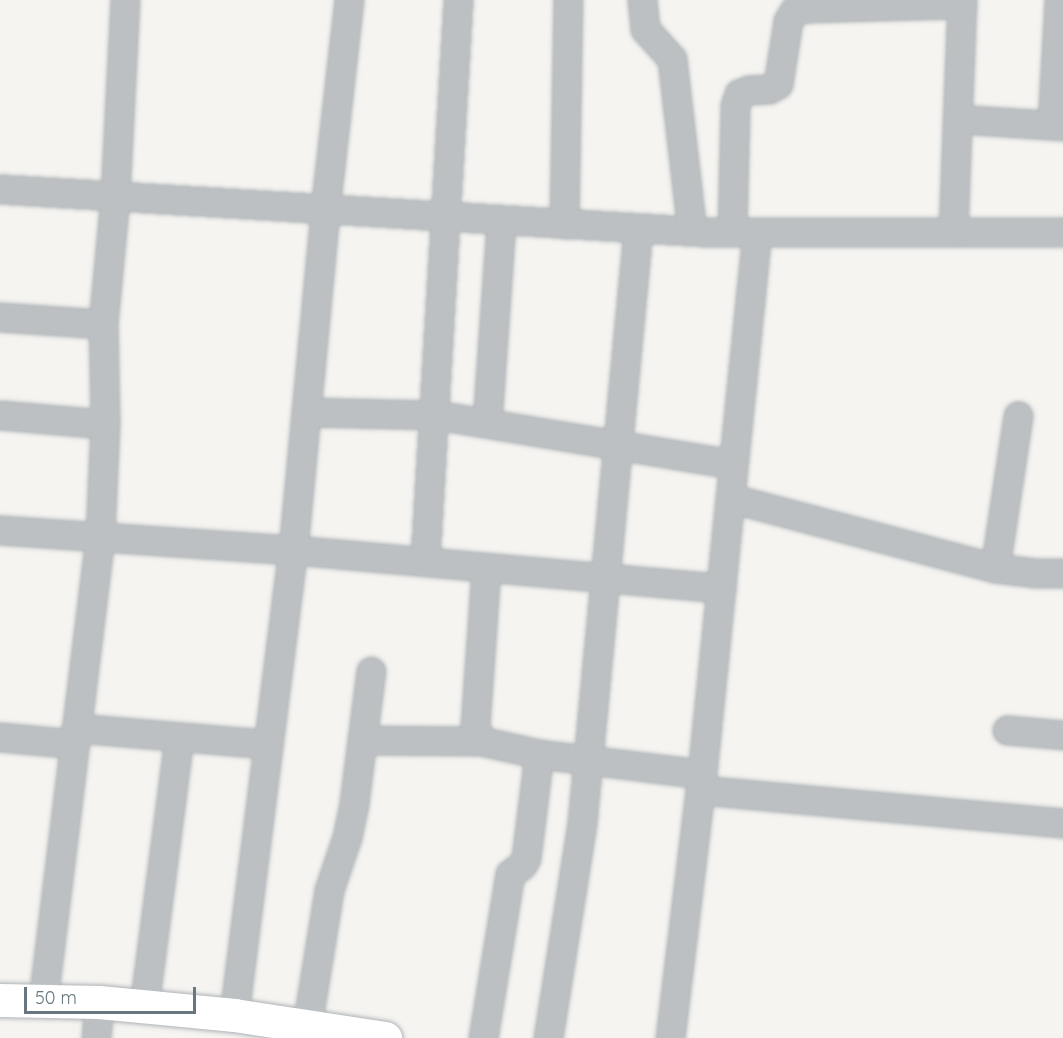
<!DOCTYPE html>
<style>
body{margin:0}
#map{position:relative;width:1063px;height:1038px;overflow:hidden;background:#f5f4f1;font-family:Quicksand,sans-serif}
div>[style]{position:absolute}
.roads{filter:drop-shadow(0 0 2px #afb4b7) drop-shadow(0 0 2px #afb4b7)}
.street>*{height:27px;margin:-13.5px;padding:0 13.5px;transform-origin:13.5px;border-radius:13.5px;background:#bcc0c3}
.secondary>*{height:33px;margin:-16.5px;padding:0 16.5px;transform-origin:16.5px;border-radius:16.5px;background:#fff}
span{translate:-50% -50%;white-space:nowrap;text-align:center;line-height:1.15;-webkit-text-stroke:6px #fff;paint-order:stroke}
.scale{position:absolute;left:24px;top:987px;width:172px;height:27px;box-sizing:border-box;border:3px solid #67767f;border-top:0;padding-left:8px;font-size:18px;line-height:21px;white-space:nowrap;color:#67767f;-webkit-text-stroke:4px #fff;paint-order:stroke}
</style>
<div id="map">
<div class="roads">
<div class="street">
<i style="left:642px;top:0;width:29px;rotate:84deg"></i>
<i style="left:645px;top:29px;width:40px;rotate:48deg"></i>
<i style="left:672px;top:59px;width:173px;rotate:83.4deg"></i>
<i style="left:958px;top:119px;width:105px;rotate:3.8deg"></i>
<i style="left:1052px;top:125px;width:125px;rotate:-86.8deg"></i>
<i style="left:0;top:189px;width:708px;rotate:3.48deg"></i>
<i style="left:707px;top:232px;width:356px"></i>
<i style="left:564px;top:224px;width:224px;rotate:-89deg"></i>
<i style="left:732px;top:232px;width:126px;rotate:-88.6deg"></i>
<i style="left:735px;top:106px;width:13px;rotate:-72deg"></i>
<i style="left:739px;top:94px;width:11px;rotate:-22deg"></i>
<i style="left:749px;top:90px;width:20px;rotate:-3deg"></i>
<i style="left:769px;top:89px;width:10px;rotate:-29deg"></i>
<i style="left:778px;top:84px;width:64px;rotate:-81deg"></i>
<i style="left:788px;top:21px;width:12px;rotate:-59deg"></i>
<i style="left:794px;top:11px;width:13px;rotate:-13deg"></i>
<i style="left:807px;top:8px;width:155px;rotate:-1.5deg"></i>
<i style="left:953px;top:232px;width:232px;rotate:-87.8deg"></i>
<i style="left:0;top:317px;width:103px;rotate:3.9deg"></i>
<i style="left:306px;top:412px;width:130px;rotate:1.3deg"></i>
<i style="left:436px;top:415px;width:301px;rotate:9.4deg"></i>
<i style="left:0;top:415px;width:105px;rotate:4.9deg"></i>
<i style="left:487px;top:423px;width:202px;rotate:-86deg"></i>
<i style="left:730px;top:498px;width:274px;rotate:14.8deg"></i>
<i style="left:995px;top:568px;width:40px;rotate:7.1deg"></i>
<i style="left:1035px;top:573px;width:28px"></i>
<i style="left:0;top:530px;width:294px;rotate:3.9deg"></i>
<i style="left:293px;top:550px;width:430px;rotate:5.1deg"></i>
<i style="left:425px;top:561px;width:562px;rotate:-86.63deg"></i>
<i style="left:995px;top:568px;width:154px;rotate:-81.4deg"></i>
<i style="left:486px;top:569px;width:157px;rotate:94deg"></i>
<i style="left:475px;top:726px;width:16px;rotate:68deg"></i>
<i style="left:481px;top:741px;width:59px;rotate:12.6deg"></i>
<i style="left:539px;top:754px;width:164px;rotate:7deg"></i>
<i style="left:76px;top:728px;width:193px;rotate:4.8deg"></i>
<i style="left:1007px;top:730px;width:56px;rotate:5.1deg"></i>
<i style="left:0;top:737px;width:75px;rotate:5.3deg"></i>
<i style="left:362px;top:740px;width:119px;rotate:0.5deg"></i>
<i style="left:700px;top:790px;width:364px;rotate:5.2deg"></i>
<i style="left:43px;top:1001px;width:467px;rotate:-83deg"></i>
<i style="left:100px;top:537px;width:113px;rotate:-87.5deg"></i>
<i style="left:105px;top:424px;width:100px;rotate:-91.1deg"></i>
<i style="left:103px;top:324px;width:129px;rotate:-84.6deg"></i>
<i style="left:115px;top:196px;width:196px;rotate:-87.1deg"></i>
<i style="left:144px;top:1007px;width:272px;rotate:-82.6deg"></i>
<i style="left:234px;top:1015px;width:469px;rotate:-82.8deg"></i>
<i style="left:293px;top:550px;width:342px;rotate:-84.6deg"></i>
<i style="left:325px;top:210px;width:211px;rotate:-83.5deg"></i>
<i style="left:307px;top:1026px;width:138px;rotate:-80.8deg"></i>
<i style="left:329px;top:890px;width:56px;rotate:-71.2deg"></i>
<i style="left:347px;top:837px;width:35px;rotate:-78deg"></i>
<i style="left:354px;top:803px;width:133px;rotate:-82.7deg"></i>
<i style="left:96px;top:1038px;width:36px;rotate:-85deg"></i>
<i style="left:483px;top:1038px;width:166px;rotate:-80.7deg"></i>
<i style="left:510px;top:874px;width:15px;rotate:-37deg"></i>
<i style="left:522px;top:865px;width:8px;rotate:-60deg"></i>
<i style="left:526px;top:858px;width:105px;rotate:-82.9deg"></i>
<i style="left:548px;top:1038px;width:218px;rotate:-81deg"></i>
<i style="left:582px;top:823px;width:597px;rotate:-84.61deg"></i>
<i style="left:670px;top:1038px;width:266px;rotate:-83.1deg"></i>
<i style="left:702px;top:774px;width:545px;rotate:-84.21deg"></i>
</div>
<div class="secondary">
<i style="left:0;top:1000px;width:99px;rotate:1.2deg"></i>
<i style="left:99px;top:1002px;width:136px;rotate:5.5deg"></i>
<i style="left:234px;top:1015px;width:153px;rotate:8.7deg"></i>
</div>
</div>
<div class="scale">50 m</div>
</div>
